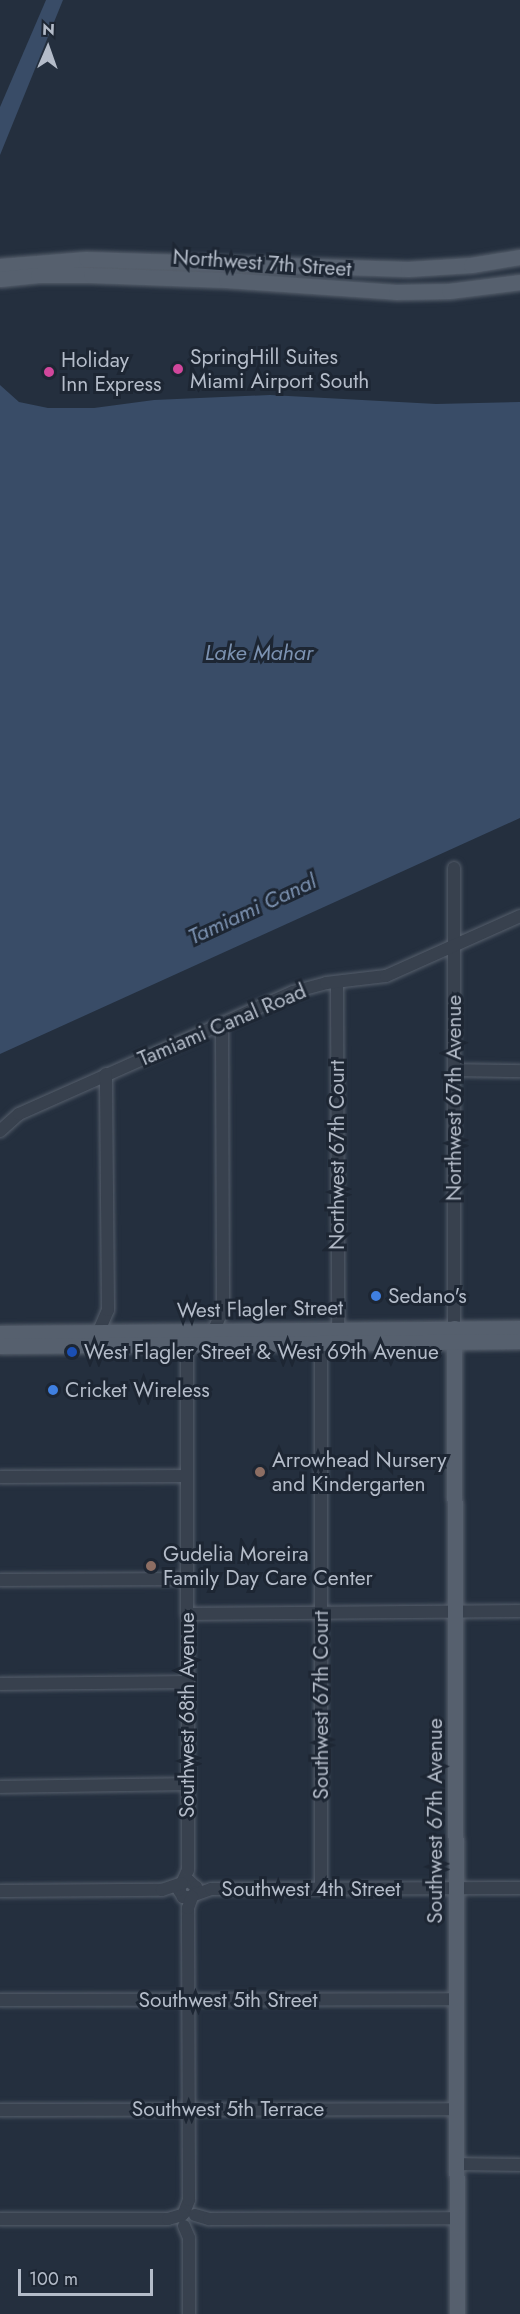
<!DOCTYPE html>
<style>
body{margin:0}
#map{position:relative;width:520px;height:2314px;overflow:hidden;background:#242f3e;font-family:Jost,sans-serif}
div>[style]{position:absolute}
.water>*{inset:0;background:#394c67}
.roads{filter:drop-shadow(0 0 2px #565f6c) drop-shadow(0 0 2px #565f6c)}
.minor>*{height:12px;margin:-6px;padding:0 6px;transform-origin:6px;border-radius:6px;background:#38414e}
.major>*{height:15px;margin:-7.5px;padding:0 7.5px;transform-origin:7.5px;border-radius:7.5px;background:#56606e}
.dots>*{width:16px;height:16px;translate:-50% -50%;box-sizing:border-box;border:3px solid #1d2633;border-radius:50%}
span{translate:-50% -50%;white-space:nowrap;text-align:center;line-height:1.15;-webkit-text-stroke:6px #1d2633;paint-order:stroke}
.street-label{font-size:21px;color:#b4bcc9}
.poi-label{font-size:21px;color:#b4bcc9}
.left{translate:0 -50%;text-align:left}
.water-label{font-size:22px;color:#7c92b1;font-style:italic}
.north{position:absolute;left:18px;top:18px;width:60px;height:60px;-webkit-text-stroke:4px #1d2633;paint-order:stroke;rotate:2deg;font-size:16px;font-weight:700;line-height:24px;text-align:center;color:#b4bcc9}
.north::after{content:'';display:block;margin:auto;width:21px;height:27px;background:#b4bcc9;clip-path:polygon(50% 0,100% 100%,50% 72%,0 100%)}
.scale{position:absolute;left:18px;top:2269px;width:135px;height:27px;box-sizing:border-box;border:3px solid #b4bcc9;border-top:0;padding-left:8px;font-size:18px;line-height:21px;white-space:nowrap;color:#b4bcc9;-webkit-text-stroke:4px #1d2633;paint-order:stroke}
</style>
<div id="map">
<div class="water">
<i style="clip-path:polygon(46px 0,63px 0,0 155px,0 107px)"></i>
<i style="clip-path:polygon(0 385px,19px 402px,48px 408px,94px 408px,154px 400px,270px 395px,436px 404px,520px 402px,520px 818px,0 1054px)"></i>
</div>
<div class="roads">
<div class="minor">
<i style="left:454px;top:868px;width:460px;rotate:90deg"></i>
<i style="left:337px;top:982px;width:347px;rotate:89.8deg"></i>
<i style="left:454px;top:1070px;width:66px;rotate:0.9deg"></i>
<i style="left:0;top:1131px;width:25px;rotate:-42deg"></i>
<i style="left:19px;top:1114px;width:300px;rotate:-24deg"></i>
<i style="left:293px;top:992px;width:34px;rotate:-15deg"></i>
<i style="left:326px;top:983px;width:60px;rotate:-6.7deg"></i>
<i style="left:386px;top:976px;width:147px;rotate:-24.1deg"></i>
<i style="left:214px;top:1330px;width:23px;rotate:-67deg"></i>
<i style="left:223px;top:1309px;width:286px;rotate:-90.2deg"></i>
<i style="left:99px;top:1331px;width:23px;rotate:-67deg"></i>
<i style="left:108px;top:1310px;width:236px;rotate:-90.5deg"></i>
<i style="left:321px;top:1342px;width:546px;rotate:90deg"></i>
<i style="left:0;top:1477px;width:187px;rotate:-0.3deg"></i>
<i style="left:0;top:1580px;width:187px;rotate:-0.3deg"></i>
<i style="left:187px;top:1614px;width:333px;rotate:-0.5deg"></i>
<i style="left:0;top:1684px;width:187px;rotate:-0.6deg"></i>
<i style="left:0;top:1787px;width:187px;rotate:-0.9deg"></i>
<i style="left:184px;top:1882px;width:5px;rotate:-11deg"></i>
<i style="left:189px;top:1881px;width:9px;rotate:41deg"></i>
<i style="left:196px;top:1887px;width:5px;rotate:90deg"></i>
<i style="left:196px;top:1892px;width:7px;rotate:135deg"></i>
<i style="left:191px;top:1897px;width:8px;rotate:180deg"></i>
<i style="left:183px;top:1897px;width:8px;rotate:-120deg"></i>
<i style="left:179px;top:1890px;width:22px;rotate:-66deg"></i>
<i style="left:188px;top:1870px;width:526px;rotate:-90.11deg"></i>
<i style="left:0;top:1891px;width:162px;rotate:-0.4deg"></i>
<i style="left:162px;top:1890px;width:21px;rotate:-19deg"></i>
<i style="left:194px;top:1895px;width:18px;rotate:-19deg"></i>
<i style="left:211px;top:1889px;width:309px;rotate:-0.2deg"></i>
<i style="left:0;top:2000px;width:456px;rotate:-0.1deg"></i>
<i style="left:0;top:2110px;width:456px;rotate:-0.1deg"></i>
<i style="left:456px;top:2164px;width:64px;rotate:0.9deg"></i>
<i style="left:184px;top:2213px;width:14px;rotate:-69deg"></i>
<i style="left:189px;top:2200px;width:292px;rotate:-90.2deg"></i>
<i style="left:188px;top:1908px;width:12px;rotate:-70deg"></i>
<i style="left:195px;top:2215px;width:15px;rotate:16deg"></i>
<i style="left:209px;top:2219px;width:248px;rotate:-0.2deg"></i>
<i style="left:0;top:2219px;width:168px"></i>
<i style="left:168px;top:2219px;width:15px;rotate:-16deg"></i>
<i style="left:184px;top:2226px;width:13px;rotate:67deg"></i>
<i style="left:189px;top:2238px;width:76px;rotate:90deg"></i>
</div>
<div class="major">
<i style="left:0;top:266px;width:86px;rotate:-4.7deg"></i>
<i style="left:86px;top:259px;width:322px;rotate:1.8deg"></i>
<i style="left:408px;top:269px;width:63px;rotate:-3.6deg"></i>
<i style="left:471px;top:265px;width:50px;rotate:-9.3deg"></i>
<i style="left:0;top:279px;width:38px;rotate:-6deg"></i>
<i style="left:38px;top:275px;width:53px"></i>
<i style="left:91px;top:275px;width:135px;rotate:2.1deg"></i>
<i style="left:226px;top:280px;width:170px;rotate:4deg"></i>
<i style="left:396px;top:292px;width:53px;rotate:-1.1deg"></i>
<i style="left:449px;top:291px;width:72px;rotate:-7.2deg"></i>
<i style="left:454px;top:1328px;width:986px;rotate:89.83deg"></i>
<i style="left:0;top:1333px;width:520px;rotate:-0.55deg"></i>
<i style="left:0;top:1346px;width:520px;rotate:-0.55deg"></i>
</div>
</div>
<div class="dots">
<i style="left:178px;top:369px;background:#d1479c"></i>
<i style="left:49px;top:372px;background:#d1479c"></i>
<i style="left:376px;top:1296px;background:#3f7fe0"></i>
<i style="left:72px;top:1352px;background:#1a4fb4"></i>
<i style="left:53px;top:1390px;background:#3f7fe0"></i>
<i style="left:260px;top:1472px;background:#8d6e63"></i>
<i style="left:151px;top:1566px;background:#8d6e63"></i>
</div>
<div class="street-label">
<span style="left:262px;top:263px;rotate:4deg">Northwest 7th Street</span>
<span style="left:222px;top:1025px;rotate:-23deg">Tamiami Canal Road</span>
<span style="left:454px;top:1098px;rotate:-90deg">Northwest 67th Avenue</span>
<span style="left:337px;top:1155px;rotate:-90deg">Northwest 67th Court</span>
<span style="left:260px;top:1309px;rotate:-1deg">West Flagler Street</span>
<span style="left:321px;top:1705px;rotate:-90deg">Southwest 67th Court</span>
<span style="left:187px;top:1715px;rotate:-90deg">Southwest 68th Avenue</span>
<span style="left:435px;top:1821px;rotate:-90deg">Southwest 67th Avenue</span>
<span style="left:311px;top:1889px">Southwest 4th Street</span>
<span style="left:228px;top:2000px">Southwest 5th Street</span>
<span style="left:228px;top:2109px">Southwest 5th Terrace</span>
</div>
<div class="poi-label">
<span class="left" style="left:190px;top:369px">SpringHill Suites<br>Miami Airport South</span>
<span class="left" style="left:61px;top:372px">Holiday<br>Inn Express</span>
<span class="left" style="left:388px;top:1296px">Sedano's</span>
<span class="left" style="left:84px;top:1352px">West Flagler Street &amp; West 69th Avenue</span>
<span class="left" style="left:65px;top:1390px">Cricket Wireless</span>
<span class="left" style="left:272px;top:1472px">Arrowhead Nursery<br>and Kindergarten</span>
<span class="left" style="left:163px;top:1566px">Gudelia Moreira<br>Family Day Care Center</span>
</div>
<div class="water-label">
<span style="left:259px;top:653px">Lake Mahar</span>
<span style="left:252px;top:909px;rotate:-25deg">Tamiami Canal</span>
</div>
<div class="north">N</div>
<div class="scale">100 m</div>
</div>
